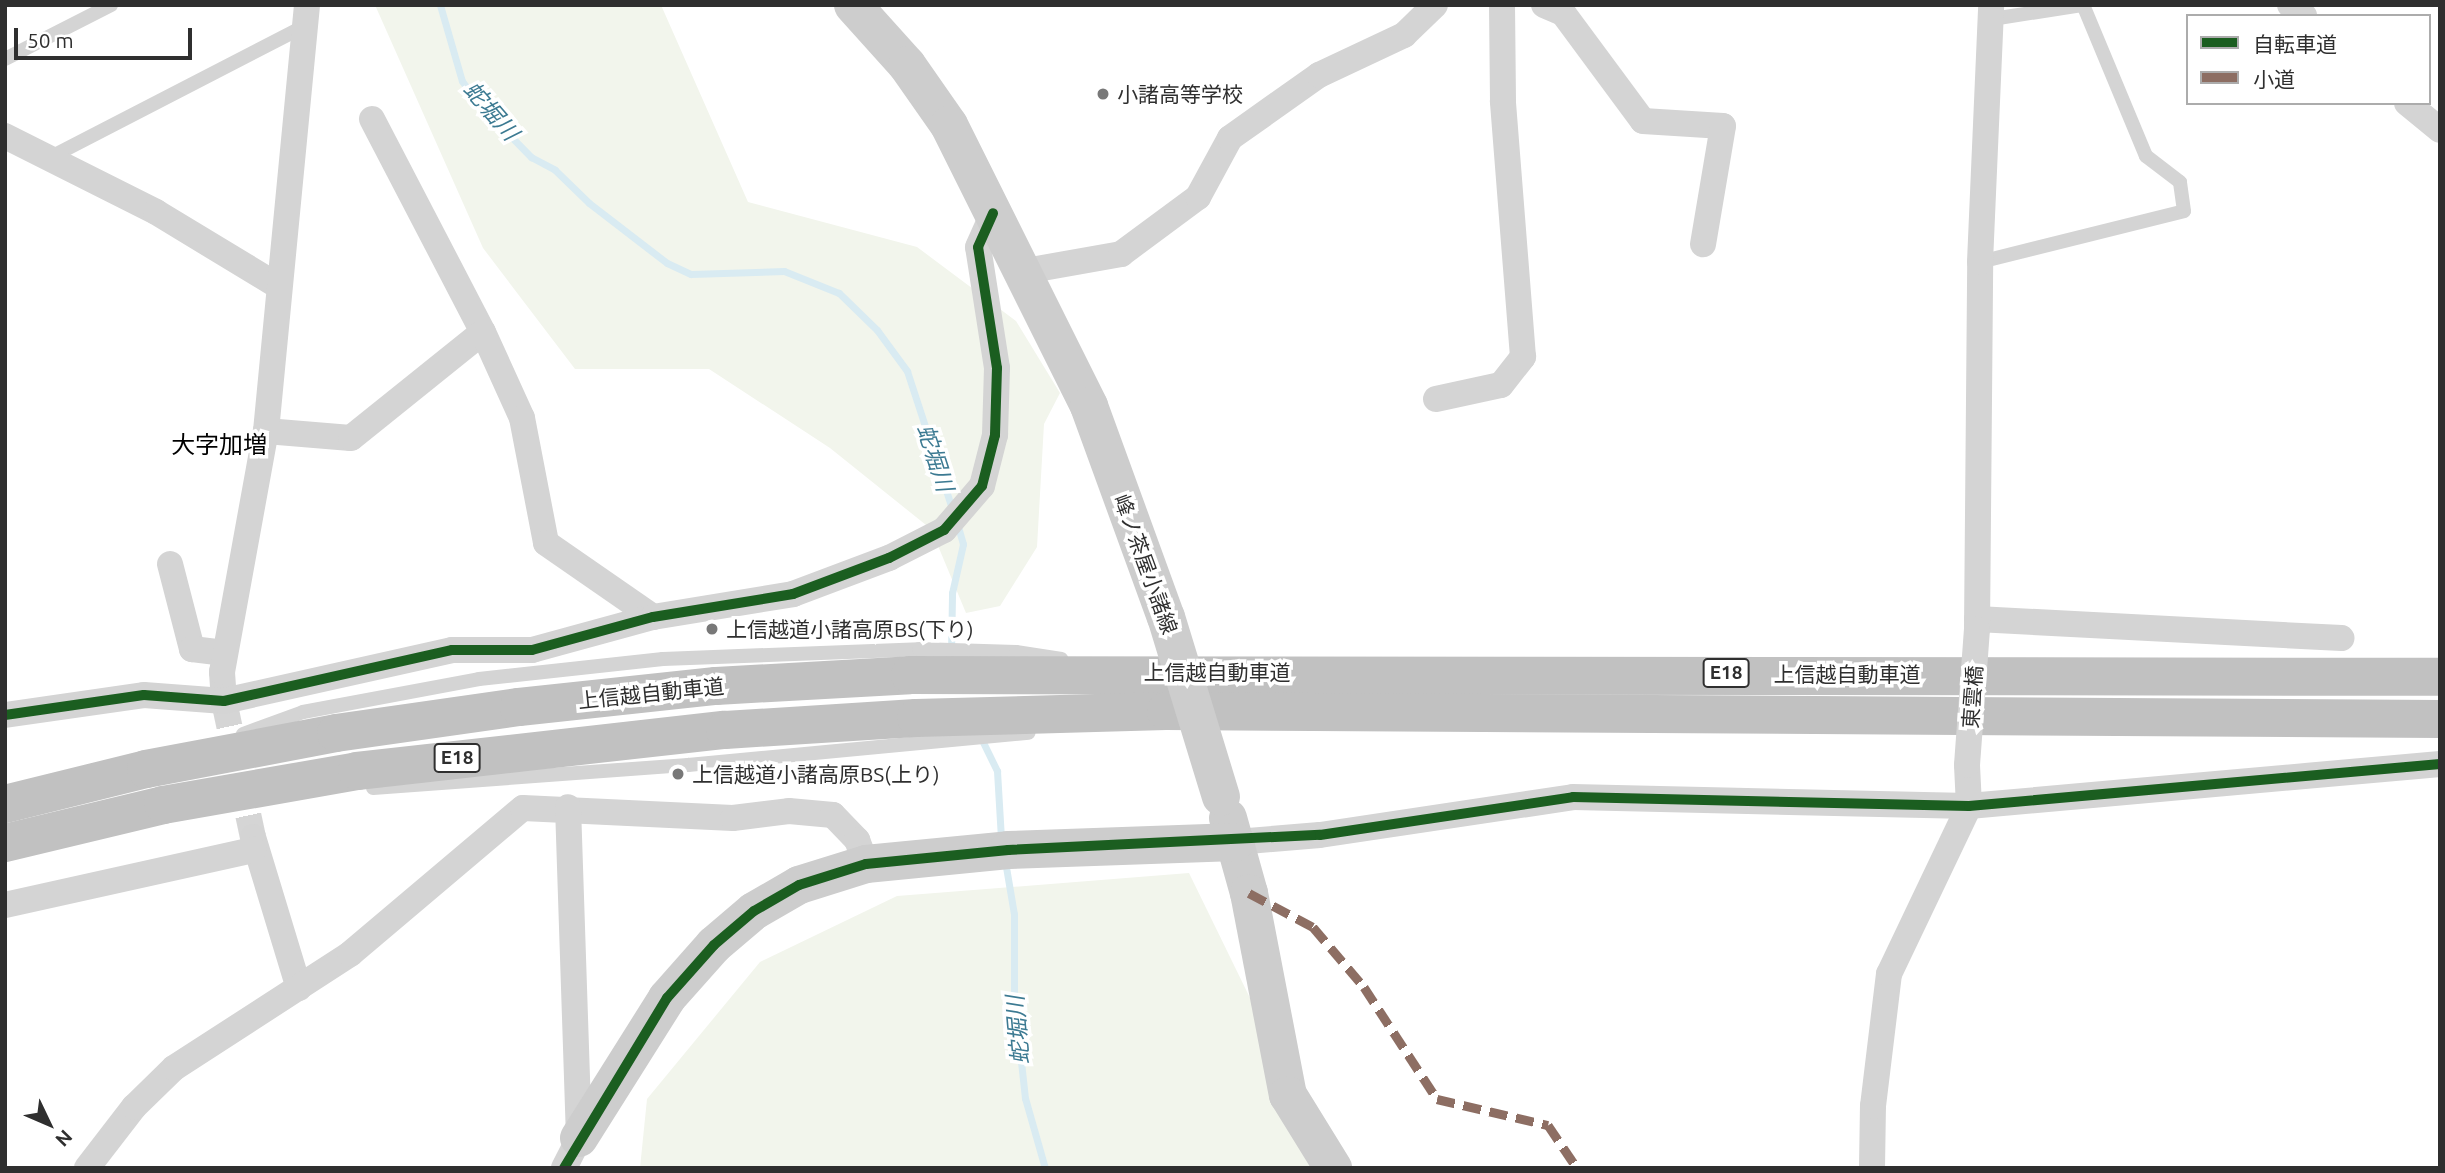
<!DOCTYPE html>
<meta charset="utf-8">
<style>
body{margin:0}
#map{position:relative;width:2445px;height:1173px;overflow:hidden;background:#fff;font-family:Ubuntu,"Noto Sans JP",sans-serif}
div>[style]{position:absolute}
.green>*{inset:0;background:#f2f5ec}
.stream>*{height:7px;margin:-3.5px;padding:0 3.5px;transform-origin:3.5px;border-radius:3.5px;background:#d9ebf2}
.street-tunnel>*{height:26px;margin-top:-13px;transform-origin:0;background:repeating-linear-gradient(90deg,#d5d5d5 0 26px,transparent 0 39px)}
.lane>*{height:14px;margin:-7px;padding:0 7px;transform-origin:7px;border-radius:7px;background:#d4d4d4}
.street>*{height:26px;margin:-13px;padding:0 13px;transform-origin:13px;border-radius:13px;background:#d4d4d4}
.secondary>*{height:38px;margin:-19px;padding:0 19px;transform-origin:19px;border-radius:19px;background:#cdcdcd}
.highway>*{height:38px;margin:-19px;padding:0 19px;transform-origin:19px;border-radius:19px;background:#c1c1c1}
.street-bridge>*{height:26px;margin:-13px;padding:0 13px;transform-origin:13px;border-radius:13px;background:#d4d4d4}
.secondary-bridge>*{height:38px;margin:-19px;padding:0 19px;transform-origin:19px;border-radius:19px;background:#cdcdcd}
.quiet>*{height:9px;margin-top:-4.5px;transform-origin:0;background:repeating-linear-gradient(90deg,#8d6e63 0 18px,transparent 0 27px)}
.cycleway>*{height:10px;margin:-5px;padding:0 5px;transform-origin:5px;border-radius:5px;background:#1b5e20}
.dots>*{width:19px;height:19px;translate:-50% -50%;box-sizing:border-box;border:4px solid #fff;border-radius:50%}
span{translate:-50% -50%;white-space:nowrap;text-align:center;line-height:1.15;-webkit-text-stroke:7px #fff;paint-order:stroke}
.shield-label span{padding:2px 5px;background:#fff;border:2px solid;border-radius:5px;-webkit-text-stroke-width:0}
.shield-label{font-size:19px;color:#2f2f2f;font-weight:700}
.poi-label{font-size:21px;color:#2f2f2f}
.left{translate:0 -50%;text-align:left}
.street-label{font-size:21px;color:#2f2f2f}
.water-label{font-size:23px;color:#3c7a92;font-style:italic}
.quarter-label{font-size:24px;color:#000}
.frame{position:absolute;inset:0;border:7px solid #2f2f2f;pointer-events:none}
.legend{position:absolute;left:2186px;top:14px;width:245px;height:91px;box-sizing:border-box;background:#fff;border:2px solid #acacac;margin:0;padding:9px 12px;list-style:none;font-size:21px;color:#2f2f2f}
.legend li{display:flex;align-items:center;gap:14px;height:35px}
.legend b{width:35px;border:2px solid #acacac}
.north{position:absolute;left:14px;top:1089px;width:70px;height:70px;-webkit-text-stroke:5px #fff;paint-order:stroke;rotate:134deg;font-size:19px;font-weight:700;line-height:28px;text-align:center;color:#2f2f2f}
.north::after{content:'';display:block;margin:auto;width:24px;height:32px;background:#2f2f2f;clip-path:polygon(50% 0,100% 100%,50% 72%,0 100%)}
.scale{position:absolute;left:14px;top:28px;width:178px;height:32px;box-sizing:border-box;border:4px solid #2f2f2f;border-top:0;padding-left:9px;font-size:21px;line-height:24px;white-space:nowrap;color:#2f2f2f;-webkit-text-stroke:5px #fff;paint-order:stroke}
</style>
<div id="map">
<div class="green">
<i style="clip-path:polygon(375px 5px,661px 5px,748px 202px,917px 247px,1016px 321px,1060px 393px,1044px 424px,1037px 547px,1000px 606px,966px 613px,931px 529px,830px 448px,709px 369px,575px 369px,483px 248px)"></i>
<i style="clip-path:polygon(1189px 873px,1333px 1168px,640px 1168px,647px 1099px,760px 962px,897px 896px)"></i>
</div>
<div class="stream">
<i style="left:440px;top:5px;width:79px;rotate:73.9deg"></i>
<i style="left:462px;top:81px;width:27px;rotate:54deg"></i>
<i style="left:478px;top:103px;width:76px;rotate:45.5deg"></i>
<i style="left:531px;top:157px;width:27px;rotate:28deg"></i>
<i style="left:555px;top:170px;width:47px;rotate:44.1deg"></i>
<i style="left:589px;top:203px;width:98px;rotate:37.6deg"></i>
<i style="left:667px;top:263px;width:26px;rotate:25deg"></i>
<i style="left:691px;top:274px;width:93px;rotate:-1.8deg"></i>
<i style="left:784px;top:271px;width:59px;rotate:21.8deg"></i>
<i style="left:839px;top:293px;width:53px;rotate:44.2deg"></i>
<i style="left:877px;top:330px;width:51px;rotate:53.8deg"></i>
<i style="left:907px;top:371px;width:148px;rotate:71.9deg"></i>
<i style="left:951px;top:653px;width:60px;rotate:-89deg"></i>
<i style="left:952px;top:593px;width:50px;rotate:-77.3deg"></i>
<i style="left:963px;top:544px;width:22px;rotate:-106deg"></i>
<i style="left:980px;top:736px;width:39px;rotate:64deg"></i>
<i style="left:997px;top:771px;width:68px;rotate:86.6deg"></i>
<i style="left:1005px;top:861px;width:54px;rotate:80.4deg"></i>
<i style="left:1014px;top:914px;width:83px;rotate:90deg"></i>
<i style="left:1014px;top:997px;width:102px;rotate:83.8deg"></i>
<i style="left:1025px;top:1098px;width:73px;rotate:74.1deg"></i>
</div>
<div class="street-tunnel">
<i style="left:224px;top:701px;width:139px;rotate:78deg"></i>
</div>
<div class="lane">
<i style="left:1992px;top:19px;width:91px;rotate:-8.8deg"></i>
<i style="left:5px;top:59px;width:119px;rotate:-27deg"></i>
<i style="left:49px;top:158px;width:290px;rotate:-27.3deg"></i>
<i style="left:1980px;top:262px;width:210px;rotate:-14deg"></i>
<i style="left:2184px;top:211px;width:29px;rotate:-98deg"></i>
<i style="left:2180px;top:182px;width:43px;rotate:-142.6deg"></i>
<i style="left:2146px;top:156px;width:164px;rotate:-112.6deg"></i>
<i style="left:243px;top:734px;width:64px;rotate:-20.1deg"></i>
<i style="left:303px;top:712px;width:179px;rotate:-10.6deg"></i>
<i style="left:479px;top:679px;width:185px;rotate:-6.2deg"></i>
<i style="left:663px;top:659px;width:256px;rotate:-2.2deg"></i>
<i style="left:919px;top:649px;width:97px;rotate:1.8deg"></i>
<i style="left:1016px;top:652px;width:46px;rotate:8.8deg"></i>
<i style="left:373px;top:788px;width:316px;rotate:-4.2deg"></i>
<i style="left:688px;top:765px;width:342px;rotate:-5.4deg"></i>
</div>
<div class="street">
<i style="left:1544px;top:5px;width:21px;rotate:23deg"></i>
<i style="left:1563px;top:13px;width:134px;rotate:53.5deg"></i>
<i style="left:1643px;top:121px;width:80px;rotate:3.6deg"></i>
<i style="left:1723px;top:126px;width:120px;rotate:99.6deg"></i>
<i style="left:2290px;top:5px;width:18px;rotate:38deg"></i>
<i style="left:2407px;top:103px;width:43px;rotate:39.3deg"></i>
<i style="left:372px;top:119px;width:240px;rotate:62.5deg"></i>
<i style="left:5px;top:136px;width:169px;rotate:26.7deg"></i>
<i style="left:156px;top:212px;width:143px;rotate:31.2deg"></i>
<i style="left:1020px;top:272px;width:103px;rotate:-10.1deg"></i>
<i style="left:1121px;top:254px;width:96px;rotate:-36.5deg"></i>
<i style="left:1198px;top:197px;width:67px;rotate:-61.5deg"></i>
<i style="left:1230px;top:138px;width:109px;rotate:-35.3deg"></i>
<i style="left:1319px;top:75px;width:94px;rotate:-25.2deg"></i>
<i style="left:1404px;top:35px;width:43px;rotate:-44.1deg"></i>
<i style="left:1436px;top:399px;width:66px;rotate:-12.2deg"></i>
<i style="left:1501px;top:385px;width:36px;rotate:-52deg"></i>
<i style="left:1523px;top:357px;width:257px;rotate:-94.5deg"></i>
<i style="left:1503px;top:101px;width:96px;rotate:-90.6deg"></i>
<i style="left:266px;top:431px;width:85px;rotate:4.7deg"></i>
<i style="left:351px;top:438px;width:169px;rotate:-38.8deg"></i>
<i style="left:483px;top:332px;width:94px;rotate:65.6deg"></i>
<i style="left:522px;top:418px;width:127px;rotate:79.1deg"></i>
<i style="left:546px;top:543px;width:130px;rotate:34.7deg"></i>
<i style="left:170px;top:564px;width:88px;rotate:75.5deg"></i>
<i style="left:192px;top:649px;width:33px;rotate:7deg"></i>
<i style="left:1977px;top:619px;width:365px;rotate:3deg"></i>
<i style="left:1977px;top:629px;width:367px;rotate:-89.5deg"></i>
<i style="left:1980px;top:262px;width:257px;rotate:-87.5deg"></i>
<i style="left:224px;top:701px;width:29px;rotate:-94deg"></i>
<i style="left:222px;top:672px;width:245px;rotate:-79.7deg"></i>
<i style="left:266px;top:431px;width:428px;rotate:-84.5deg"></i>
<i style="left:5px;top:715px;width:140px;rotate:-8.2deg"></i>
<i style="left:144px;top:695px;width:80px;rotate:4.3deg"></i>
<i style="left:224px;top:701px;width:234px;rotate:-12.6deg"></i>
<i style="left:452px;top:650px;width:80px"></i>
<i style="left:532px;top:650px;width:125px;rotate:-15.3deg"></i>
<i style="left:653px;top:617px;width:142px;rotate:-9.3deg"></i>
<i style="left:793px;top:594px;width:103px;rotate:-20.6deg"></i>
<i style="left:889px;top:558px;width:62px;rotate:-27deg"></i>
<i style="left:944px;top:530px;width:58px;rotate:-49.2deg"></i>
<i style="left:982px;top:486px;width:53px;rotate:-75.7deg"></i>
<i style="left:995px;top:435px;width:67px;rotate:-88.3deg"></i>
<i style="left:997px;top:368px;width:122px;rotate:-98.9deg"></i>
<i style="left:978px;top:247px;width:37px;rotate:-66deg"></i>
<i style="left:253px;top:837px;width:158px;rotate:73.1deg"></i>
<i style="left:1236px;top:842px;width:84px;rotate:-4.8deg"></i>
<i style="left:1320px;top:835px;width:256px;rotate:-8.5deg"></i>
<i style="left:1573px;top:797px;width:396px;rotate:1.3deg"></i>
<i style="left:1969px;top:806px;width:473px;rotate:-5.1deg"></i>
<i style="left:5px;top:905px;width:255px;rotate:-12.5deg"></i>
<i style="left:87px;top:1168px;width:77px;rotate:-52.4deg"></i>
<i style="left:134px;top:1107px;width:56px;rotate:-44.3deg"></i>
<i style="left:174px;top:1068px;width:210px;rotate:-32.9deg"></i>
<i style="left:350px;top:954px;width:226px;rotate:-40.2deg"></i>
<i style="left:523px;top:808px;width:210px;rotate:2.7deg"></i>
<i style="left:733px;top:818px;width:56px;rotate:-7.1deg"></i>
<i style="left:789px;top:811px;width:44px;rotate:5.2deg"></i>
<i style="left:833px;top:815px;width:35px;rotate:46deg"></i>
<i style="left:857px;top:840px;width:26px;rotate:69deg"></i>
<i style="left:564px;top:1168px;width:34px;rotate:-63deg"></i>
<i style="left:579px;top:1138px;width:331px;rotate:-91.9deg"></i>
<i style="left:1872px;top:1168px;width:62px;rotate:-89.1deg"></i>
<i style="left:1873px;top:1106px;width:133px;rotate:-83.1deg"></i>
<i style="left:1889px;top:974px;width:186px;rotate:-64.5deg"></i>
<i style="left:1969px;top:806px;width:41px;rotate:-92.8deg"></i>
</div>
<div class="secondary">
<i style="left:853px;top:5px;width:81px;rotate:48deg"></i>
<i style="left:907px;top:65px;width:73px;rotate:55deg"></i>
<i style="left:949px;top:125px;width:314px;rotate:63.5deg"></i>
<i style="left:1089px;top:406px;width:225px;rotate:70deg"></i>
<i style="left:1228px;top:818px;width:78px;rotate:74.4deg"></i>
<i style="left:1249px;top:893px;width:206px;rotate:79.1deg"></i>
<i style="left:1288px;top:1095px;width:86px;rotate:58.3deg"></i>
<i style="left:579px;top:1138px;width:165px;rotate:-57.8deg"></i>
<i style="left:667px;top:998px;width:71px;rotate:-48.4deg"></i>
<i style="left:714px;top:945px;width:52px;rotate:-40.4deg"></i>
<i style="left:754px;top:911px;width:52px;rotate:-30deg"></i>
<i style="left:799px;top:885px;width:70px;rotate:-17.4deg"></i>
<i style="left:866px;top:864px;width:143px;rotate:-5.6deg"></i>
<i style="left:1008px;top:850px;width:228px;rotate:-2deg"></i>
</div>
<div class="highway">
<i style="left:5px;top:804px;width:145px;rotate:-13.9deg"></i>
<i style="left:146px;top:769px;width:193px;rotate:-10.7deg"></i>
<i style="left:336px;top:733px;width:185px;rotate:-8.1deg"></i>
<i style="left:519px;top:707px;width:198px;rotate:-6.1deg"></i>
<i style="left:716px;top:686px;width:194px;rotate:-3.2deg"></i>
<i style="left:910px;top:675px;width:1530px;rotate:0.07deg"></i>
<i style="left:5px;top:843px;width:163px;rotate:-13.5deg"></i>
<i style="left:163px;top:805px;width:197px;rotate:-9.9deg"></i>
<i style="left:357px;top:771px;width:370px;rotate:-6.4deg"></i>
<i style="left:725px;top:730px;width:191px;rotate:-3.6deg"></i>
<i style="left:916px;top:718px;width:250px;rotate:-1.6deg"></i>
<i style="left:1166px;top:711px;width:1274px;rotate:0.36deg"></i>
</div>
<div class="street-bridge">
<i style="left:1967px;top:765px;width:136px;rotate:-85.8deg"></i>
</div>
<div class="secondary-bridge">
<i style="left:1166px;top:617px;width:188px;rotate:73deg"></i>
</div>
<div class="quiet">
<i style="left:1249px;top:893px;width:72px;rotate:28deg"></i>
<i style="left:1313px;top:927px;width:79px;rotate:49.6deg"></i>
<i style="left:1364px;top:987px;width:134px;rotate:56.9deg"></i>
<i style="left:1437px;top:1099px;width:114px;rotate:13.2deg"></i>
<i style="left:1548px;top:1125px;width:52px;rotate:56deg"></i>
</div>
<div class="cycleway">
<i style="left:5px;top:715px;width:140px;rotate:-8.2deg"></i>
<i style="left:144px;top:695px;width:80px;rotate:4.3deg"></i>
<i style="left:224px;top:701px;width:234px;rotate:-12.6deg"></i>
<i style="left:452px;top:650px;width:80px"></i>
<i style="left:532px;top:650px;width:125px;rotate:-15.3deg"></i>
<i style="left:653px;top:617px;width:142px;rotate:-9.3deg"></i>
<i style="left:793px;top:594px;width:103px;rotate:-20.6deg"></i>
<i style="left:889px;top:558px;width:62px;rotate:-27deg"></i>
<i style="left:944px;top:530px;width:58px;rotate:-49.2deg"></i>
<i style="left:982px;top:486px;width:53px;rotate:-75.7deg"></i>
<i style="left:995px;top:435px;width:67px;rotate:-88.3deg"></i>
<i style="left:997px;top:368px;width:122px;rotate:-98.9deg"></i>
<i style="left:978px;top:247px;width:37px;rotate:-66deg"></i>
<i style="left:564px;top:1168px;width:199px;rotate:-58.8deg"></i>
<i style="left:667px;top:998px;width:71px;rotate:-48.4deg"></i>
<i style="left:714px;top:945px;width:52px;rotate:-40.4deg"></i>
<i style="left:754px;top:911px;width:52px;rotate:-30deg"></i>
<i style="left:799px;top:885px;width:70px;rotate:-17.4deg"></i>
<i style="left:866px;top:864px;width:143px;rotate:-5.6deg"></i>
<i style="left:1008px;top:850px;width:312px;rotate:-2.8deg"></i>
<i style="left:1320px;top:835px;width:256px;rotate:-8.5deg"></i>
<i style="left:1573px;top:797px;width:396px;rotate:1.3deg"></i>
<i style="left:1969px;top:806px;width:473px;rotate:-5.1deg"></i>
</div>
<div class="dots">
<i style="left:1103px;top:94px;background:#787878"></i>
<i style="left:712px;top:629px;background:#787878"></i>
<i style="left:678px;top:774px;background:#787878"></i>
</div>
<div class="shield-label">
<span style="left:1726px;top:673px">E18</span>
<span style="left:457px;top:758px">E18</span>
</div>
<div class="poi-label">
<span class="left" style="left:1117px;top:94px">小諸高等学校</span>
<span class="left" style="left:726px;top:629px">上信越道小諸高原BS(下り)</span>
<span class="left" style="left:692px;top:774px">上信越道小諸高原BS(上り)</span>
</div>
<div class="street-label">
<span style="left:1146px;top:564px;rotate:70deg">峰ノ茶屋小諸線</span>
<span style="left:1217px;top:672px">上信越自動車道</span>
<span style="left:1847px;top:674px">上信越自動車道</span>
<span style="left:651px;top:693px;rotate:-6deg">上信越自動車道</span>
<span style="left:1972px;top:697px;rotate:-86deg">東雲橋</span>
</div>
<div class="water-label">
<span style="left:491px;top:111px;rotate:49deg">蛇堀川</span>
<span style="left:935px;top:458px;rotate:72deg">蛇堀川</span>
<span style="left:1018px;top:1030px;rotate:-95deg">蛇堀川</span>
</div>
<div class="quarter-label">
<span style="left:219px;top:445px">大字加増</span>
</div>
<div class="frame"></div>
<ul class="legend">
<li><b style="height:9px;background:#1b5e20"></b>自転車道</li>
<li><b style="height:9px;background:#8d6e63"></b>小道</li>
</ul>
<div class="north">N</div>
<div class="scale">50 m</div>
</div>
